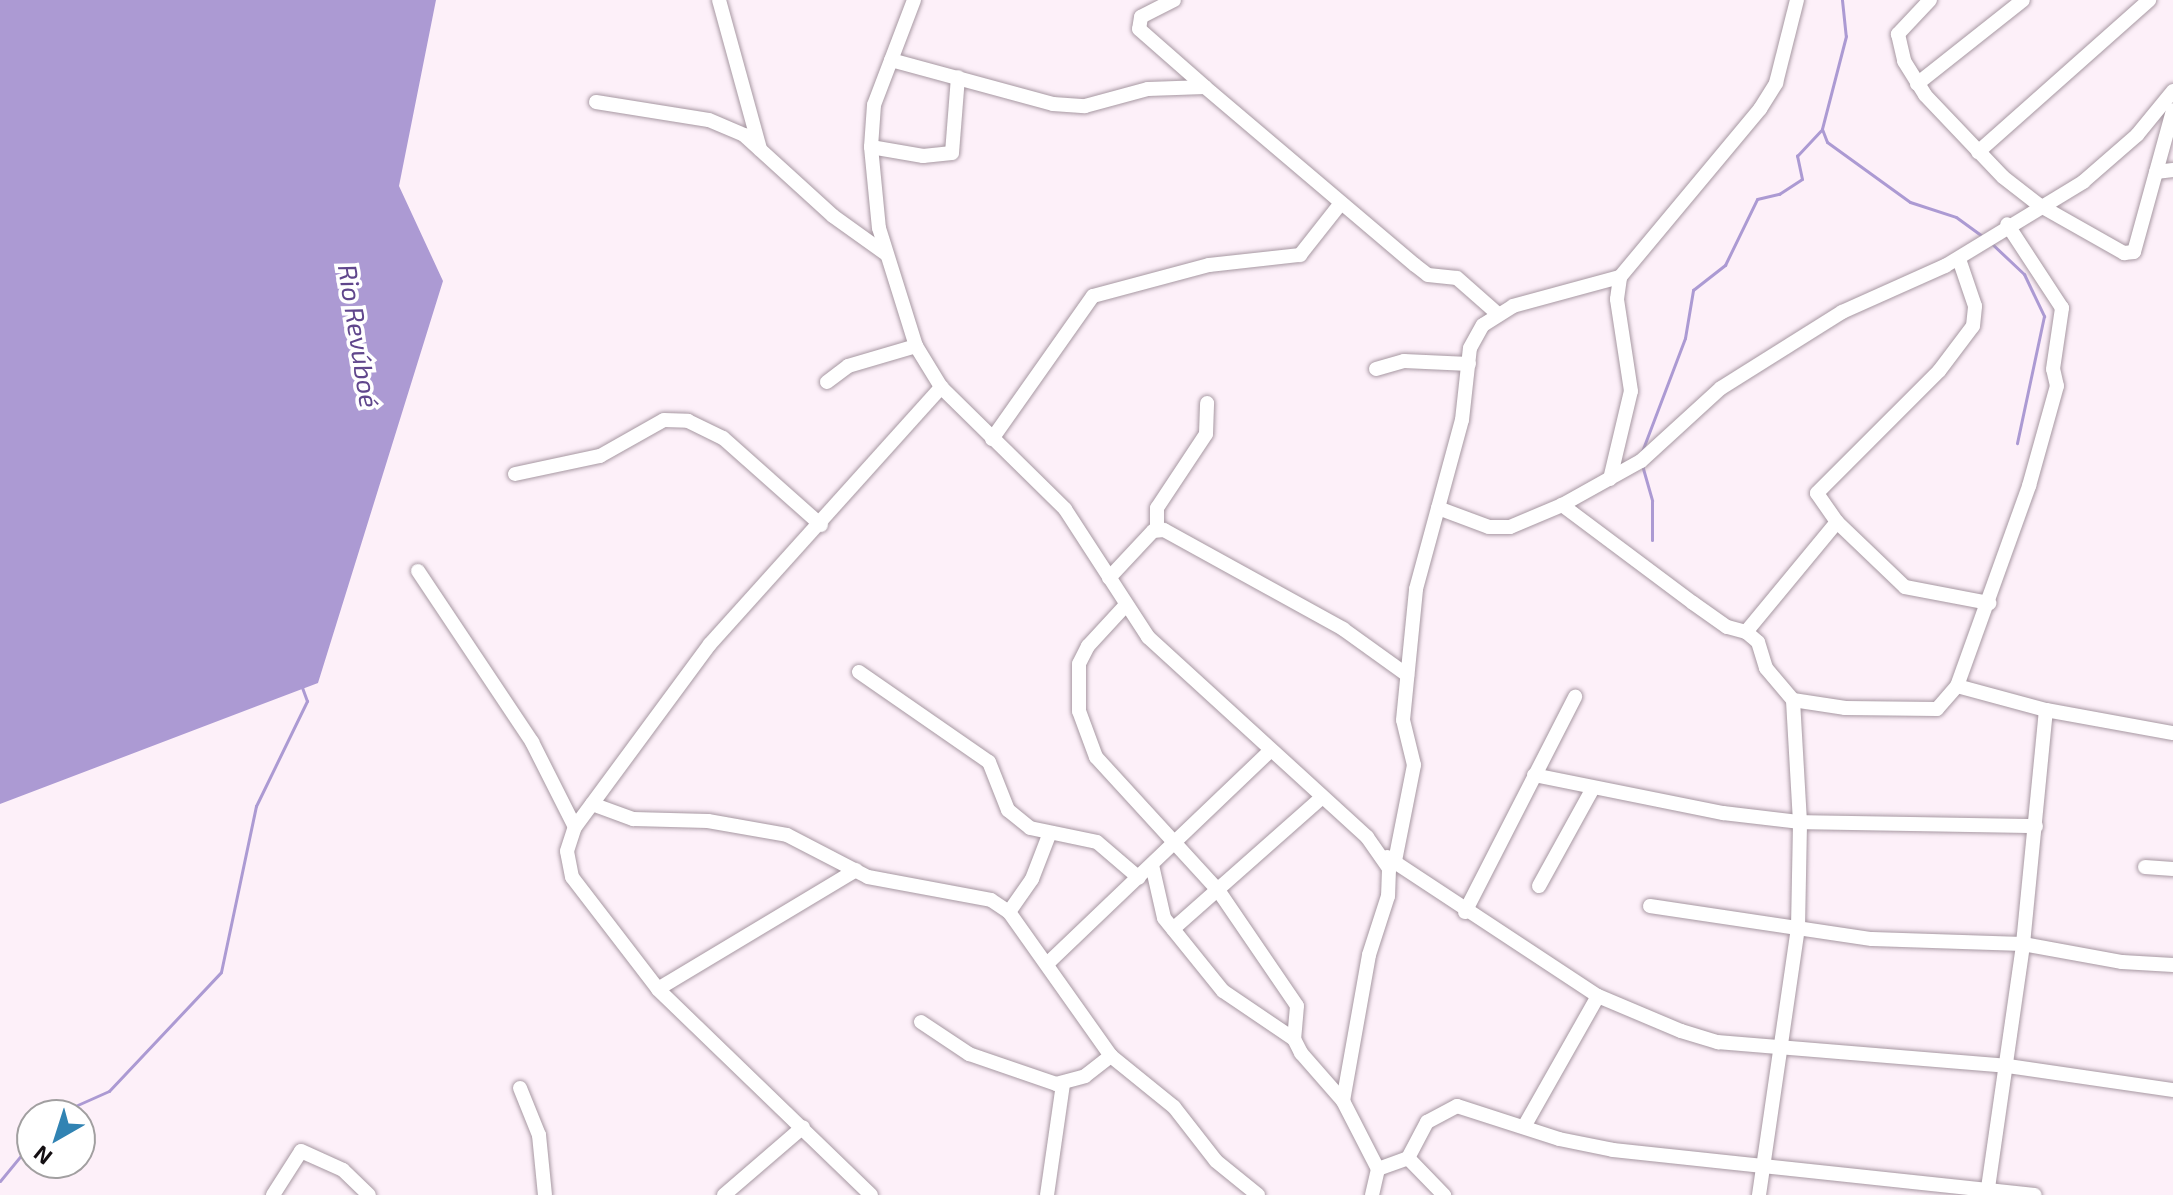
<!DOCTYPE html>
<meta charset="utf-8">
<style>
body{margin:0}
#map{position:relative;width:2173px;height:1195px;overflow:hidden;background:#fdf0f9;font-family:"Exo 2",sans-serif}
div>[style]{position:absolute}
.water>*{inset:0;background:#ac9ad3}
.stream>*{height:3px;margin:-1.5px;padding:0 1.5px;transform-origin:1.5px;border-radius:1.5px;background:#ac9ad3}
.roads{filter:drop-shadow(0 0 2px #a798a2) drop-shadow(0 0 2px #a798a2)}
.minor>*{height:14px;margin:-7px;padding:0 7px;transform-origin:7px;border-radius:7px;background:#fff}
span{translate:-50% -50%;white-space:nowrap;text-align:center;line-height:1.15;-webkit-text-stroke:7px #fff;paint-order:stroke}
.water-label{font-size:26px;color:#60468c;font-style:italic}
.north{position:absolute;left:16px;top:1099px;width:80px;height:80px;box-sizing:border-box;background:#fff;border:2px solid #a19fa0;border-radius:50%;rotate:219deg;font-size:22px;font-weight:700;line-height:32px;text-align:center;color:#140f12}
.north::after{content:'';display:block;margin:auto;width:28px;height:36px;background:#3183b3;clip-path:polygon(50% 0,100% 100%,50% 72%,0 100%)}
</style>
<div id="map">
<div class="water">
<i style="clip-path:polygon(0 0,436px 0,399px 186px,443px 281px,318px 683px,0 804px)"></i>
</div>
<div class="stream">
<i style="left:1842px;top:0;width:36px;rotate:84deg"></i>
<i style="left:1846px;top:36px;width:96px;rotate:104.5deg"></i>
<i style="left:1822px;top:129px;width:14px;rotate:69deg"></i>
<i style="left:1827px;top:142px;width:102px;rotate:35.9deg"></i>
<i style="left:1910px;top:202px;width:48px;rotate:18.1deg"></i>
<i style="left:1956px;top:217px;width:34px;rotate:36deg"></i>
<i style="left:1990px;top:242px;width:47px;rotate:43.3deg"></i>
<i style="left:2024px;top:274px;width:47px;rotate:64.5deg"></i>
<i style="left:2044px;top:316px;width:130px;rotate:102deg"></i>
<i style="left:1641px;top:454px;width:124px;rotate:-69.2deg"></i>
<i style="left:1685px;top:338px;width:49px;rotate:-80.5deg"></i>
<i style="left:1693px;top:290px;width:41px;rotate:-38deg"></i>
<i style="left:1725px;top:265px;width:73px;rotate:-64.1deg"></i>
<i style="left:1757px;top:199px;width:23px;rotate:-13deg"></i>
<i style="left:1779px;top:194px;width:27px;rotate:-33deg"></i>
<i style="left:1802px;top:179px;width:24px;rotate:-102deg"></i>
<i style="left:1797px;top:156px;width:35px;rotate:-47deg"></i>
<i style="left:1642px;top:465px;width:37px;rotate:74deg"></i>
<i style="left:1652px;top:501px;width:39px;rotate:90deg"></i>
<i style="left:55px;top:1115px;width:59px;rotate:-24deg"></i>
<i style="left:109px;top:1091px;width:163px;rotate:-46.7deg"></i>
<i style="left:221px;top:972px;width:170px;rotate:-78.1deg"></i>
<i style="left:256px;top:806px;width:117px;rotate:-64.1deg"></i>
<i style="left:307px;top:701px;width:15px;rotate:-110deg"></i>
<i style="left:0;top:1181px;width:50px;rotate:-50.6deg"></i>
</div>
<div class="roads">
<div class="minor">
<i style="left:719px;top:0;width:155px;rotate:74.6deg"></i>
<i style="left:914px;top:0;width:112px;rotate:110.9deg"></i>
<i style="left:874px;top:105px;width:42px;rotate:94.1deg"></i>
<i style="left:871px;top:147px;width:81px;rotate:84.4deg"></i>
<i style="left:879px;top:228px;width:124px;rotate:72.6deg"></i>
<i style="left:916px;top:346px;width:48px;rotate:58.6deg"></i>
<i style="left:941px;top:387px;width:174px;rotate:44.5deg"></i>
<i style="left:1065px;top:509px;width:153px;rotate:57deg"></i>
<i style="left:1148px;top:637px;width:297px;rotate:42.4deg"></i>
<i style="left:1367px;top:837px;width:39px;rotate:55deg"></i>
<i style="left:1389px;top:869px;width:27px;rotate:92deg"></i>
<i style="left:1388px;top:896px;width:62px;rotate:107.9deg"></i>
<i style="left:1369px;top:955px;width:148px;rotate:100.1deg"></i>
<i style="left:1343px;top:1101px;width:76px;rotate:62.8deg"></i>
<i style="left:1378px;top:1169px;width:27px;rotate:103deg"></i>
<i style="left:1174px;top:0;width:37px;rotate:153deg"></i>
<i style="left:1141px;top:17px;width:12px;rotate:99deg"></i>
<i style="left:1139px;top:29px;width:88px;rotate:41.3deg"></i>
<i style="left:1930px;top:0;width:47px;rotate:133.3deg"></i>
<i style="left:1898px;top:34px;width:28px;rotate:77deg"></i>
<i style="left:1904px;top:61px;width:40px;rotate:58deg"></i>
<i style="left:1925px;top:95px;width:113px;rotate:46.4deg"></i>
<i style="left:2003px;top:177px;width:46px;rotate:37.9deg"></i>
<i style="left:2039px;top:205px;width:98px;rotate:29.5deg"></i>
<i style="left:2124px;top:253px;width:10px;rotate:-6deg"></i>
<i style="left:2134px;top:252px;width:147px;rotate:-74.6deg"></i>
<i style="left:891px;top:60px;width:168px;rotate:15.2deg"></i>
<i style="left:1053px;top:104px;width:32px;rotate:4deg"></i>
<i style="left:1085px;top:106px;width:65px;rotate:-15.1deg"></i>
<i style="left:1148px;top:89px;width:57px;rotate:-2deg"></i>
<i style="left:1205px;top:87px;width:275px;rotate:40.3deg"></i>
<i style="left:1415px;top:265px;width:16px;rotate:38deg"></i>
<i style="left:1428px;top:275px;width:29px;rotate:6deg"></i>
<i style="left:1457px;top:278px;width:55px;rotate:41.3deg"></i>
<i style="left:1917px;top:84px;width:135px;rotate:-38.4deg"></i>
<i style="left:596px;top:102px;width:114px;rotate:9.1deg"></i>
<i style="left:709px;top:120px;width:38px;rotate:23deg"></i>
<i style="left:744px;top:135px;width:120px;rotate:42.3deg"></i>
<i style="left:833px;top:216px;width:65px;rotate:35.6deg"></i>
<i style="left:871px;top:147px;width:53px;rotate:9.8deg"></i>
<i style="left:923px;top:156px;width:29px;rotate:-6deg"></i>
<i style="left:952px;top:153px;width:76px;rotate:-85.5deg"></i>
<i style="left:1978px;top:152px;width:229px;rotate:-41.6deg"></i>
<i style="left:2156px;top:172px;width:17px;rotate:-7deg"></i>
<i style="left:1376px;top:369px;width:29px;rotate:-16deg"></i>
<i style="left:1404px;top:361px;width:65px;rotate:2.6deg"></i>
<i style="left:827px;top:382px;width:26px;rotate:-37deg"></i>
<i style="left:848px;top:366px;width:71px;rotate:-16.4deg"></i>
<i style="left:992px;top:439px;width:175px;rotate:-54.8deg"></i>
<i style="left:1093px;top:296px;width:120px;rotate:-15deg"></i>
<i style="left:1209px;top:265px;width:92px;rotate:-6.3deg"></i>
<i style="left:1300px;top:255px;width:66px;rotate:-51.7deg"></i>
<i style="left:515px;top:474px;width:87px;rotate:-12deg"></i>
<i style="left:600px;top:456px;width:73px;rotate:-29.4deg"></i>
<i style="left:664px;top:420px;width:24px;rotate:2deg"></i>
<i style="left:688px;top:421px;width:39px;rotate:26deg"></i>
<i style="left:723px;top:438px;width:131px;rotate:41.6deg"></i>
<i style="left:1610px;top:479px;width:90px;rotate:-76.6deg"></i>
<i style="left:1631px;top:391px;width:93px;rotate:-98.7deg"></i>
<i style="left:1617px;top:299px;width:22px;rotate:-82deg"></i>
<i style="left:1438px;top:508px;width:54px;rotate:20.4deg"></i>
<i style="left:1489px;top:527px;width:21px"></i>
<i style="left:1510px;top:527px;width:56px;rotate:-22.9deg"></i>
<i style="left:1837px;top:522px;width:35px;rotate:-125deg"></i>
<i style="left:1817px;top:493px;width:173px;rotate:-45deg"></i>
<i style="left:1939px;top:371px;width:56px;rotate:-52.9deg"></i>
<i style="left:1973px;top:326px;width:20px;rotate:-84deg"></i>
<i style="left:1975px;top:306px;width:50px;rotate:-108.8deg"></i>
<i style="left:1157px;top:529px;width:21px;rotate:-90deg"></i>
<i style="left:1157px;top:508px;width:89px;rotate:-56.5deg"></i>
<i style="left:1206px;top:434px;width:31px;rotate:-88deg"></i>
<i style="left:418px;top:571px;width:206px;rotate:56.3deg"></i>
<i style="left:532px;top:742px;width:95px;rotate:63.2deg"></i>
<i style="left:1109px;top:578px;width:64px;rotate:-46.9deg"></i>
<i style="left:1153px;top:531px;width:11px;rotate:-5deg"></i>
<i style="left:1164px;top:530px;width:205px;rotate:28.9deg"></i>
<i style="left:1343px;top:629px;width:79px;rotate:35.7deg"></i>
<i style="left:1124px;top:607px;width:53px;rotate:132.7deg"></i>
<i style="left:1088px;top:646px;width:20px;rotate:117deg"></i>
<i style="left:1079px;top:664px;width:47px;rotate:90deg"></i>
<i style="left:1079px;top:711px;width:49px;rotate:69.7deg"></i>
<i style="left:1096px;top:757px;width:180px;rotate:47.5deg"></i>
<i style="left:1218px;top:890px;width:140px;rotate:55.7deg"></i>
<i style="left:1297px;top:1006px;width:33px;rotate:95deg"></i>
<i style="left:1294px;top:1039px;width:16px;rotate:63deg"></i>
<i style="left:1301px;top:1053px;width:64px;rotate:48.8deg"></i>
<i style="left:1746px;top:632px;width:143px;rotate:-50.4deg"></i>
<i style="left:1837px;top:522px;width:94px;rotate:43.7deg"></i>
<i style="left:1905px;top:587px;width:86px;rotate:10.8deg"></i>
<i style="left:859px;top:672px;width:158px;rotate:34.7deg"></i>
<i style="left:989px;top:762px;width:52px;rotate:68.4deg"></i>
<i style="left:1008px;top:810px;width:28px;rotate:39deg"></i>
<i style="left:1030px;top:828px;width:68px;rotate:11.8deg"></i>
<i style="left:1097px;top:842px;width:55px;rotate:40.6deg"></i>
<i style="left:1957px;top:686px;width:92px;rotate:15.1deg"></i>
<i style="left:2046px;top:710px;width:129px;rotate:10.3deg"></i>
<i style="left:1793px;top:700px;width:53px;rotate:8.7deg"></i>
<i style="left:1845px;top:708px;width:92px;rotate:0.6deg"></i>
<i style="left:1937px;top:709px;width:30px;rotate:-49deg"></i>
<i style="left:1957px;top:686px;width:213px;rotate:-70.2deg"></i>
<i style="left:2029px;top:486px;width:104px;rotate:-74.4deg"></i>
<i style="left:2057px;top:386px;width:17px;rotate:-103deg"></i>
<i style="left:2053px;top:369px;width:62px;rotate:-81.6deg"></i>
<i style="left:2062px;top:308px;width:100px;rotate:-123.2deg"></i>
<i style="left:1534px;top:775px;width:193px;rotate:11.4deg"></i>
<i style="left:1723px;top:813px;width:78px;rotate:6.7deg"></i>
<i style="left:1800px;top:822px;width:236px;rotate:1deg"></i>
<i style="left:592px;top:804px;width:44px;rotate:20.1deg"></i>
<i style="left:633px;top:819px;width:75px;rotate:1.5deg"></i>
<i style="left:708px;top:821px;width:80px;rotate:10deg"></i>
<i style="left:787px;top:835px;width:91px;rotate:27.4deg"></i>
<i style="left:868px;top:877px;width:125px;rotate:10.6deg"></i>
<i style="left:991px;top:900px;width:22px;rotate:34deg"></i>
<i style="left:1009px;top:912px;width:176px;rotate:54.7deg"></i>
<i style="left:1111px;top:1056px;width:81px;rotate:39deg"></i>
<i style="left:1174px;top:1107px;width:68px;rotate:52.1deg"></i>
<i style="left:1216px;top:1161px;width:54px;rotate:39deg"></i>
<i style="left:1387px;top:857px;width:253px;rotate:33.4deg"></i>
<i style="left:1598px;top:996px;width:90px;rotate:22.9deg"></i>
<i style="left:1681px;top:1031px;width:39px;rotate:17deg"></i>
<i style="left:1718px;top:1042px;width:291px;rotate:4.7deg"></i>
<i style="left:2008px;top:1066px;width:167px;rotate:8.3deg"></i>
<i style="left:1395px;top:861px;width:98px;rotate:-78.8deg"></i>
<i style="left:1414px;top:765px;width:46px;rotate:-103.7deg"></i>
<i style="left:1403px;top:720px;width:132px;rotate:-84.3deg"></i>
<i style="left:1416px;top:589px;width:175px;rotate:-74.8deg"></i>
<i style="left:1462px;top:420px;width:72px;rotate:-83.7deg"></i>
<i style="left:1470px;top:348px;width:26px;rotate:-61deg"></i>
<i style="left:1483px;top:325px;width:36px;rotate:-32deg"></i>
<i style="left:1513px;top:306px;width:111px;rotate:-15.2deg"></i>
<i style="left:1620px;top:277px;width:219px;rotate:-50.2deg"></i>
<i style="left:1760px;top:109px;width:31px;rotate:-58deg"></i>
<i style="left:1776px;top:83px;width:86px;rotate:-75.8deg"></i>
<i style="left:1152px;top:865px;width:54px;rotate:77.2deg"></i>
<i style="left:1164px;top:918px;width:94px;rotate:51.1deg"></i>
<i style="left:1223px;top:991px;width:86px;rotate:34.1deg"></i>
<i style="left:2145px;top:867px;width:28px;rotate:4deg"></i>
<i style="left:1539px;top:886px;width:112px;rotate:-61.1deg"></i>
<i style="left:1650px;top:906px;width:224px;rotate:8.5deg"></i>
<i style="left:1872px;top:939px;width:151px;rotate:1.9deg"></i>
<i style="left:2023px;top:944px;width:101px;rotate:10.3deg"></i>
<i style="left:2122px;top:962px;width:51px;rotate:3.4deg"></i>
<i style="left:1009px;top:912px;width:40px;rotate:-55.1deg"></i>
<i style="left:1032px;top:879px;width:47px;rotate:-68.9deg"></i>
<i style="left:1465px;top:912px;width:242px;rotate:-62.9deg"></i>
<i style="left:1173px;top:929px;width:199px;rotate:-41.5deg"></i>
<i style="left:1047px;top:964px;width:308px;rotate:-43.7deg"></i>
<i style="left:658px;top:989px;width:231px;rotate:-31deg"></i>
<i style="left:921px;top:1022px;width:58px;rotate:33.7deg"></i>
<i style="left:969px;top:1054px;width:92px;rotate:19deg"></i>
<i style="left:1056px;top:1084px;width:30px;rotate:-15deg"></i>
<i style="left:1085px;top:1076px;width:33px;rotate:-38deg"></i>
<i style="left:520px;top:1088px;width:51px;rotate:68deg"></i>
<i style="left:539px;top:1135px;width:60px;rotate:84.3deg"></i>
<i style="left:1525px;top:1125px;width:148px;rotate:-60.5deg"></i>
<i style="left:1408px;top:1158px;width:41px;rotate:-62.2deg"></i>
<i style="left:1427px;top:1122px;width:34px;rotate:-28deg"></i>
<i style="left:1457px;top:1106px;width:107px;rotate:17.9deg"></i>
<i style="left:1559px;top:1139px;width:55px;rotate:11.5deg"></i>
<i style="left:1613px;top:1150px;width:424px;rotate:6.1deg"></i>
<i style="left:1378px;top:1169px;width:32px;rotate:-20deg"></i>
<i style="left:1408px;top:1158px;width:52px;rotate:45.8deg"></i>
<i style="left:273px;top:1195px;width:52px;rotate:-57.5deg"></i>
<i style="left:301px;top:1151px;width:46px;rotate:24.3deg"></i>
<i style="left:343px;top:1170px;width:36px;rotate:44deg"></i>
<i style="left:724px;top:1195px;width:104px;rotate:-40.7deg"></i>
<i style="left:871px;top:1195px;width:296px;rotate:-136deg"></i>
<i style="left:658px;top:989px;width:141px;rotate:-127.5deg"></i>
<i style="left:572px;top:877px;width:26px;rotate:-101deg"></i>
<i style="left:567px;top:851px;width:25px;rotate:-72deg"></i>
<i style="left:575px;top:827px;width:227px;rotate:-53.6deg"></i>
<i style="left:710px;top:644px;width:346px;rotate:-48deg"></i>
<i style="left:1047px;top:1195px;width:112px;rotate:-81.8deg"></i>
<i style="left:1759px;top:1195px;width:270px;rotate:-81.7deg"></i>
<i style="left:1798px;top:928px;width:106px;rotate:-88.9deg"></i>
<i style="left:1800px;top:822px;width:122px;rotate:-93.3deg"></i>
<i style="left:1793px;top:700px;width:42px;rotate:-130.2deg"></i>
<i style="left:1766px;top:668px;width:27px;rotate:-107deg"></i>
<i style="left:1758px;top:642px;width:16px;rotate:-140deg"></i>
<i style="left:1746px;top:632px;width:20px;rotate:-165deg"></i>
<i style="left:1727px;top:627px;width:42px;rotate:-144.8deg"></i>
<i style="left:1693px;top:603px;width:164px;rotate:-143.2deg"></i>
<i style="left:1562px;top:505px;width:90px;rotate:-29.1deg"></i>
<i style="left:1641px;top:461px;width:108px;rotate:-42.4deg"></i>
<i style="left:1721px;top:388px;width:143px;rotate:-32.1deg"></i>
<i style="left:1842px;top:312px;width:113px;rotate:-24.1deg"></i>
<i style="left:1945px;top:266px;width:162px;rotate:-31.3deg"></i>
<i style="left:2083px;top:182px;width:72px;rotate:-41deg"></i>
<i style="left:2137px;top:135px;width:57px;rotate:-50.7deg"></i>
<i style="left:1987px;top:1195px;width:254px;rotate:-81.8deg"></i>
<i style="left:2023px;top:944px;width:235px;rotate:-84.4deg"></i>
</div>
</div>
<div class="water-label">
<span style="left:359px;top:336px;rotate:81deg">Rio Revúboé</span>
</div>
<div class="north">N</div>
</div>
